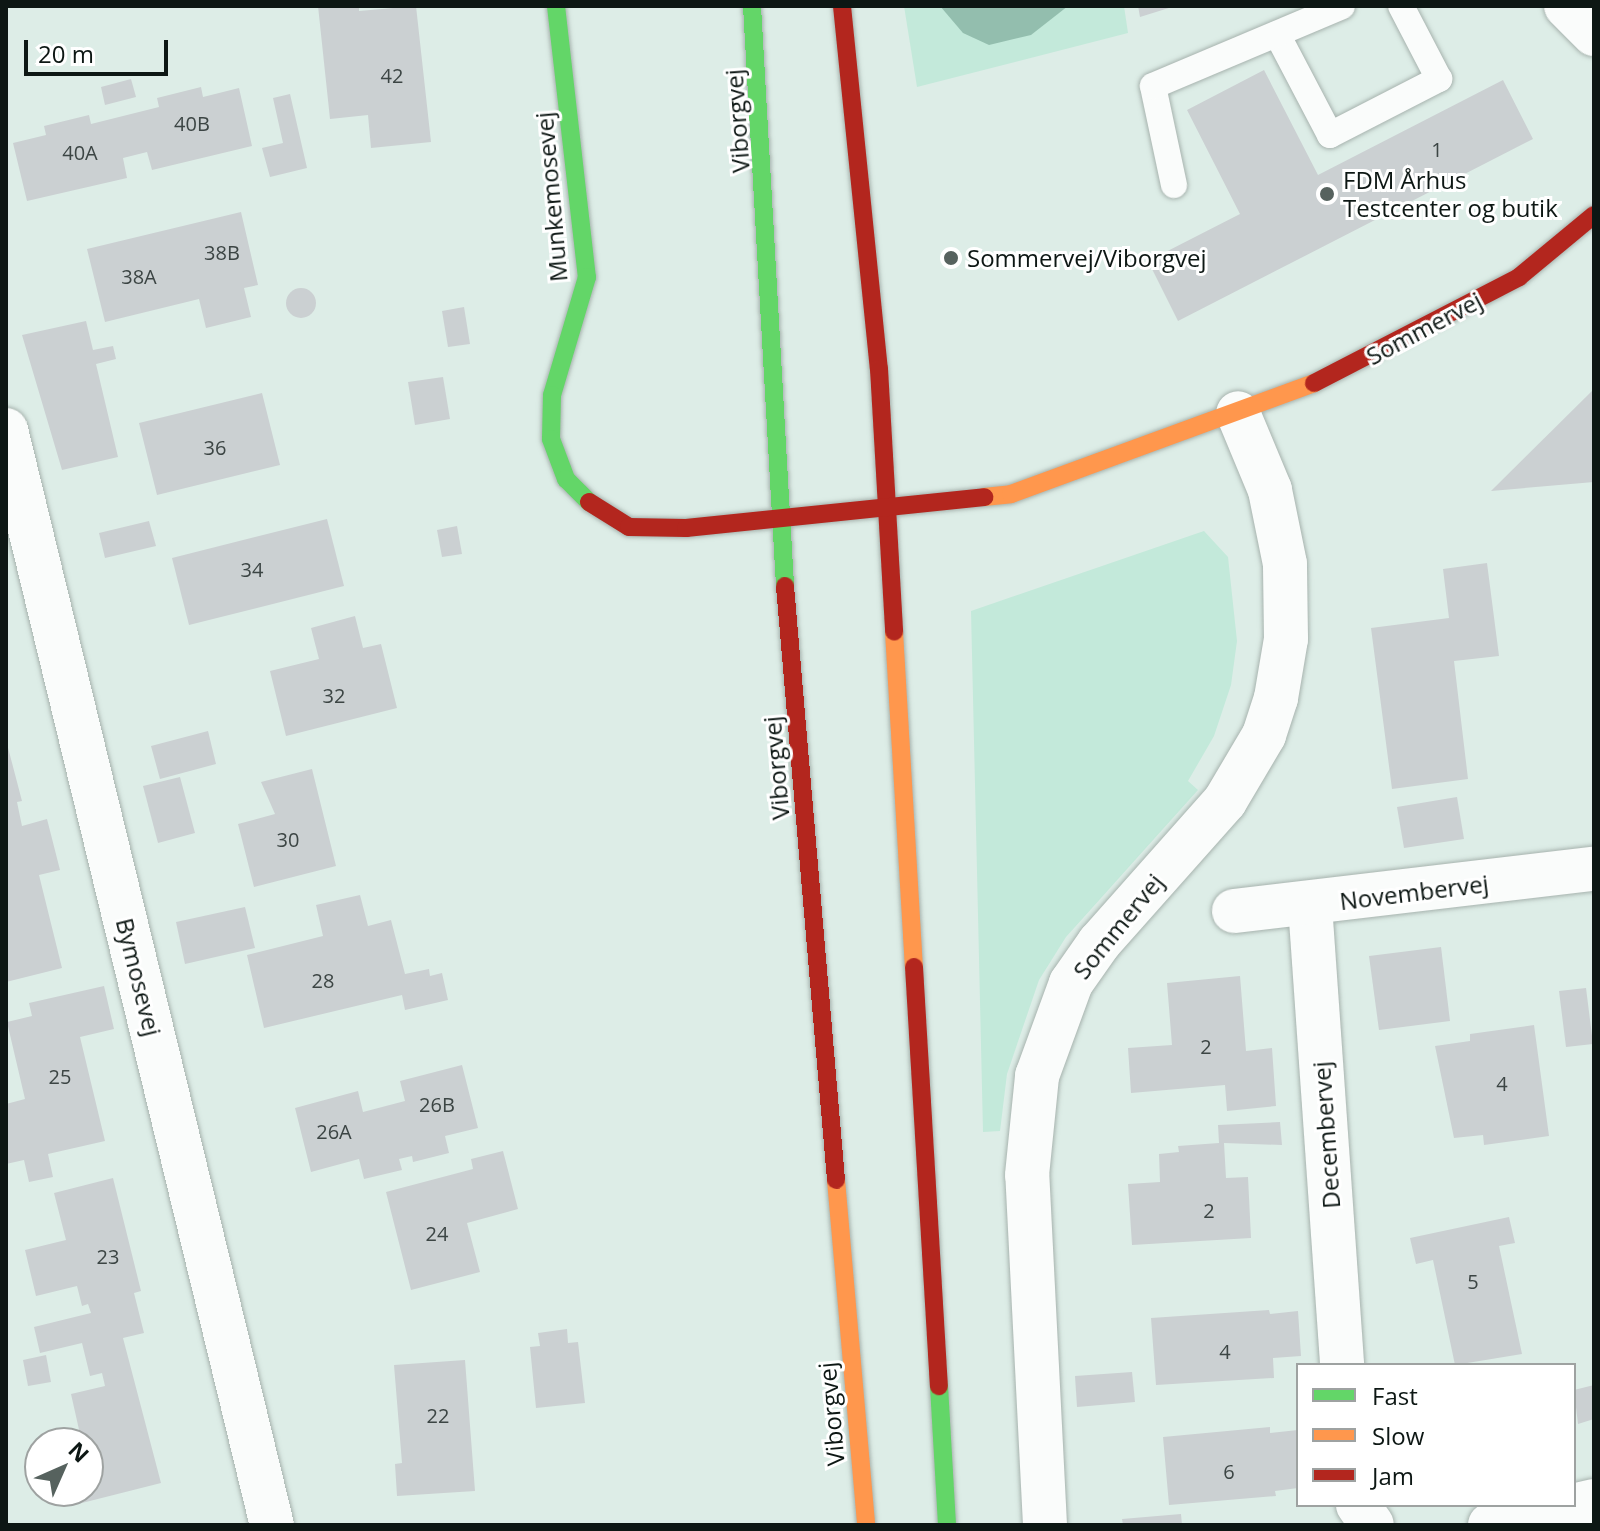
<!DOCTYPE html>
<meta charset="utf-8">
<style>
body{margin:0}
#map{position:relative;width:1600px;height:1531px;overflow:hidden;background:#ddede7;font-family:"Open Sans",sans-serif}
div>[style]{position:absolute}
.green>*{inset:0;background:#c3e9da}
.water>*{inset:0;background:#93beae}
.building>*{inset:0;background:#cbd0d2}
.round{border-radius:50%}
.roads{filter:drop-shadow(0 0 2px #a7b3ae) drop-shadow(0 0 2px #a7b3ae)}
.lane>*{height:26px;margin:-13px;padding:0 13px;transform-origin:13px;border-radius:13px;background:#fafcfb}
.street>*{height:44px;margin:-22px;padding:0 22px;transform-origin:22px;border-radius:22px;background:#fafcfb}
.fast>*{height:18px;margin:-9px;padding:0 9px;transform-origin:9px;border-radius:9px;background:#63d668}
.slow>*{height:18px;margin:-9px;padding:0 9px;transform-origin:9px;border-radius:9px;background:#ff974d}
.jam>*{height:18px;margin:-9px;padding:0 9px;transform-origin:9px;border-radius:9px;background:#b3261e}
.dots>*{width:22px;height:22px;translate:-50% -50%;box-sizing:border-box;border:4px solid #fff;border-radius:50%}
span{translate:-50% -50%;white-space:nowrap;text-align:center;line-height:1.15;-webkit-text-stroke:6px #fff;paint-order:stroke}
.number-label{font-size:20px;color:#3c4544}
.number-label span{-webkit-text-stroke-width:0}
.street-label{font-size:24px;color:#0d1714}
.poi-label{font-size:24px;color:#0d1714}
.left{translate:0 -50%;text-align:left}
.frame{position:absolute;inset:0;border:8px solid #0d1714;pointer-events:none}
.legend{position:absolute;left:1296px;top:1363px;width:280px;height:144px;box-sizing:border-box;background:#fff;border:2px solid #9ea2a1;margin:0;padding:10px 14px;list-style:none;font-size:24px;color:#0d1714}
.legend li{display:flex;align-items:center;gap:16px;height:40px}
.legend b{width:40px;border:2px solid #9ea2a1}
.north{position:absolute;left:24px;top:1427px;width:80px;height:80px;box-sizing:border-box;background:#fff;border:2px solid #9ea2a1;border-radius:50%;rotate:45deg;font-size:22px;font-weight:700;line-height:32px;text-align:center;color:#0d1714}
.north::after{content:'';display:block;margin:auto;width:28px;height:36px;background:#56625e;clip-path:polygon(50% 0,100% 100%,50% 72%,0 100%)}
.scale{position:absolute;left:24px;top:40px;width:144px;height:36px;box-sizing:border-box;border:4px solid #0d1714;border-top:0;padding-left:10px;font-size:24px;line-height:28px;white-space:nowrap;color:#0d1714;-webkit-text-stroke:6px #fff;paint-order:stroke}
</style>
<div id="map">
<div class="green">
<i style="clip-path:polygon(904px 6px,1124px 6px,1128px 33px,917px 87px)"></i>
<i style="clip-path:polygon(1204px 531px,1228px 557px,1237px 641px,1231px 685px,1214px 736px,1188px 781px,1198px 790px,1066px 937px,1039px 980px,1007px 1074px,1000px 1131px,983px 1132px,971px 611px)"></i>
</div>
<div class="water">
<i style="clip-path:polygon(940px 6px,1068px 6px,1031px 35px,989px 45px,963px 33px)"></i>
</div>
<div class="building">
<i style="clip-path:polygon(318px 6px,359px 6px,359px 11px,416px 6px,431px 142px,371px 148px,368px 115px,330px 119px)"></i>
<i style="clip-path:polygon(1138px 6px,1172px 6px,1172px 7px,1140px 17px)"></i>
<i style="clip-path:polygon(1264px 70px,1318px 175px,1503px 80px,1533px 139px,1178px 321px,1148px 261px,1240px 214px,1187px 110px)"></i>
<i style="clip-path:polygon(131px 79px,136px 97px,105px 105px,101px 87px)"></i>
<i style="clip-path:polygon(201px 87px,203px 97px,239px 88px,252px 146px,152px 170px,147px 152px,123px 158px,127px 178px,27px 201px,13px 143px,46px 135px,44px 126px,89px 115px,91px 124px,159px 107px,157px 98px)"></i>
<i style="clip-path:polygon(290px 94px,307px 168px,270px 177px,262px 148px,283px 143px,273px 98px)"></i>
<i style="clip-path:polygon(241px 212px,258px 285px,244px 288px,251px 317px,206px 328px,199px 299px,105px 322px,87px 249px)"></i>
<i class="round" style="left:286px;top:288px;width:30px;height:30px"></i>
<i style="clip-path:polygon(464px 307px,470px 344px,448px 347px,442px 311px)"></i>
<i style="clip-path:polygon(86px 321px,93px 350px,113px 346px,116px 359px,96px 364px,118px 457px,62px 470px,22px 335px)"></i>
<i style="clip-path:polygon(443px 377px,450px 419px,415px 425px,408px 382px)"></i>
<i style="clip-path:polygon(1594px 389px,1594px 482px,1491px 491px)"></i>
<i style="clip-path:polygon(262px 393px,280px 465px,157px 495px,139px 423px)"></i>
<i style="clip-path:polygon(327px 519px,344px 586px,189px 625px,172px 558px)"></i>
<i style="clip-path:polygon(149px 521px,156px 546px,105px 558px,99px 533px)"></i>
<i style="clip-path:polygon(457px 526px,462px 554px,442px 557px,437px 530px)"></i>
<i style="clip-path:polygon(1487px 563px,1499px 656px,1454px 661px,1468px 779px,1392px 789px,1371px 628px,1449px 618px,1443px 569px)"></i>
<i style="clip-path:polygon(355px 616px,363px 648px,381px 644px,397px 708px,286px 736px,270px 671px,319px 659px,311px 628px)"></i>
<i style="clip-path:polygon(208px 731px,216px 764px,160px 779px,151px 746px)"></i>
<i style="clip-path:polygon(6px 740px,22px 801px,17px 802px,22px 826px,47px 819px,60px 870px,39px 875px,62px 968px,6px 982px)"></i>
<i style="clip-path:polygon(312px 769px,336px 866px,254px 887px,238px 824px,275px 814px,261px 782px)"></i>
<i style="clip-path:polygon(180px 777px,195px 833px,158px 843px,143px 786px)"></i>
<i style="clip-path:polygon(1457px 797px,1464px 839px,1404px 848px,1397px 807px)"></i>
<i style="clip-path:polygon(360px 895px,368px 926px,391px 920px,405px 974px,429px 969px,430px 976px,442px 973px,448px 1000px,405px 1010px,402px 995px,264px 1028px,247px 955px,323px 936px,316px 905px)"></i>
<i style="clip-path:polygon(245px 907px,255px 948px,185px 964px,176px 922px)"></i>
<i style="clip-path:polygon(1441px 947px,1450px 1021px,1379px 1030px,1369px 956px)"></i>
<i style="clip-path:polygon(1240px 976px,1246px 1051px,1272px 1048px,1276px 1106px,1227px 1111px,1225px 1085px,1131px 1093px,1128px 1048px,1172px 1045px,1167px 983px)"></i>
<i style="clip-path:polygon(104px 986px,114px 1029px,80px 1037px,105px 1141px,48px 1154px,53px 1177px,29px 1182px,24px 1160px,6px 1164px,6px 1104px,25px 1099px,7px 1022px,32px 1016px,29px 1003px)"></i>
<i style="clip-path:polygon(1586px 988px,1593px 1044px,1566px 1047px,1559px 991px)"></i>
<i style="clip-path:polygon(1534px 1025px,1549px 1136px,1484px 1145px,1483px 1135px,1454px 1138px,1435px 1046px,1470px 1041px,1470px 1034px)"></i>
<i style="clip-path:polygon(462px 1065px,478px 1128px,445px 1136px,449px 1153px,413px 1162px,412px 1156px,399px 1159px,402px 1170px,364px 1179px,359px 1159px,311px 1172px,295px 1108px,358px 1091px,363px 1112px,405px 1101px,400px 1081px)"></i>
<i style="clip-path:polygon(1280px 1122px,1282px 1145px,1224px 1143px,1226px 1178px,1248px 1177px,1251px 1238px,1132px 1245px,1128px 1184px,1160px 1182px,1159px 1154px,1179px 1152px,1178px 1146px,1219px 1143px,1218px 1125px)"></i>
<i style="clip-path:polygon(503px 1151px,518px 1209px,467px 1223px,480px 1272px,411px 1290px,386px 1192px,473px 1169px,471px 1159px)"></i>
<i style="clip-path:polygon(113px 1178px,141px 1291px,134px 1293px,144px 1333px,123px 1338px,161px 1483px,74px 1505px,70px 1491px,88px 1491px,88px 1443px,82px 1443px,71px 1394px,105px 1386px,102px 1373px,90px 1376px,82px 1343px,40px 1353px,34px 1327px,91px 1313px,88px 1304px,82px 1306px,77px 1286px,36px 1296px,25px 1250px,66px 1240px,54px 1193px)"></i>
<i style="clip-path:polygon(1509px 1217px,1515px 1243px,1499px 1246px,1522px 1354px,1455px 1365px,1433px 1260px,1416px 1264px,1410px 1238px)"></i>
<i style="clip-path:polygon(1269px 1310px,1270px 1314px,1298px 1311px,1301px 1356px,1273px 1358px,1274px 1378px,1156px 1385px,1151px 1318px)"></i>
<i style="clip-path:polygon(567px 1329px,568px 1343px,578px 1342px,585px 1403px,536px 1408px,530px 1347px,540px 1346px,538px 1333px)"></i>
<i style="clip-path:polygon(46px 1355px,51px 1382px,28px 1386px,23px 1360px)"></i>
<i style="clip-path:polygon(465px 1360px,475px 1491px,397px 1496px,395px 1464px,402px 1463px,394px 1365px)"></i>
<i style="clip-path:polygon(1132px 1372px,1135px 1402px,1077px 1407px,1075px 1376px)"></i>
<i style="clip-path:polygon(1594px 1385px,1594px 1419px,1578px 1424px,1574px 1390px)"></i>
<i style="clip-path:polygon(1270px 1427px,1270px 1433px,1298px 1430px,1298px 1488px,1275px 1491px,1276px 1496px,1169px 1505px,1163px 1437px)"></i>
<i style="clip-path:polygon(1181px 1514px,1182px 1525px,1123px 1525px,1122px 1519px)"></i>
</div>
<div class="roads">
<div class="lane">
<i style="left:1277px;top:34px;width:114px;rotate:62.3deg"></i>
<i style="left:1330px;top:135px;width:123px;rotate:-27.2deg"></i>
<i style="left:1439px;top:79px;width:82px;rotate:-117.5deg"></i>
<i style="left:1174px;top:185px;width:101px;rotate:-102deg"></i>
<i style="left:1153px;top:86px;width:205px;rotate:-22.9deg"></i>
</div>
<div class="street">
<i style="left:1566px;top:6px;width:40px;rotate:45deg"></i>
<i style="left:6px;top:430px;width:1127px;rotate:76.35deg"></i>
<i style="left:1310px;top:905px;width:461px;rotate:86deg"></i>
<i style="left:1234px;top:911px;width:362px;rotate:-6.7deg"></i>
<i style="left:1358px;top:1505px;width:24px;rotate:55deg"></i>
<i style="left:1045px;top:1525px;width:350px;rotate:-92.9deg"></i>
<i style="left:1027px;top:1175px;width:100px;rotate:-84.2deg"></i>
<i style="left:1037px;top:1076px;width:99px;rotate:-69.9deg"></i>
<i style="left:1071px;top:983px;width:49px;rotate:-55deg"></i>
<i style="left:1099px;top:943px;width:190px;rotate:-48.4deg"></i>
<i style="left:1225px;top:801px;width:77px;rotate:-59.4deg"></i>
<i style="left:1264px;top:735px;width:39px;rotate:-72deg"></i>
<i style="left:1276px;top:698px;width:60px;rotate:-80.4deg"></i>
<i style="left:1286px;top:639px;width:75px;rotate:-90.8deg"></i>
<i style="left:1285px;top:564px;width:76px;rotate:-101.5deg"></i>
<i style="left:1270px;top:490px;width:83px;rotate:-112.6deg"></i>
<i style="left:1490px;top:1525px;width:107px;rotate:-13deg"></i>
</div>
<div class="fast">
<i style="left:556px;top:6px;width:273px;rotate:83.5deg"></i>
<i style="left:587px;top:277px;width:123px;rotate:106.5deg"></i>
<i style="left:552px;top:395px;width:44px;rotate:91.3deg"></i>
<i style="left:551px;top:439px;width:43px;rotate:69.4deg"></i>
<i style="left:566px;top:479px;width:33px;rotate:45deg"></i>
<i style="left:752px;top:6px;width:581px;rotate:86.74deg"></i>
<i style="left:939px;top:1386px;width:139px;rotate:86.7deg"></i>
</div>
<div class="slow">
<i style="left:984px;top:497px;width:27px;rotate:-6deg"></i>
<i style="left:1011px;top:494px;width:323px;rotate:-20.1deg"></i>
<i style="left:894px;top:632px;width:336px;rotate:86.6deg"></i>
<i style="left:836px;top:1180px;width:346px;rotate:85deg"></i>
</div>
<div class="jam">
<i style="left:842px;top:6px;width:365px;rotate:84.2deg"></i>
<i style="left:879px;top:369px;width:263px;rotate:86.7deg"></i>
<i style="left:1314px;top:383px;width:231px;rotate:-27.3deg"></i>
<i style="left:1519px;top:277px;width:97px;rotate:-39.6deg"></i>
<i style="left:589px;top:502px;width:47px;rotate:32deg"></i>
<i style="left:629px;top:527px;width:57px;rotate:1deg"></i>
<i style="left:686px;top:528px;width:300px;rotate:-5.9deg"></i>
<i style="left:785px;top:586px;width:596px;rotate:85.09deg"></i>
<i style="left:914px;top:967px;width:420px;rotate:86.6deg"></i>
</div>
</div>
<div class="dots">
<i style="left:1327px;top:194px;background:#56625e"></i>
<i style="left:951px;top:258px;background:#56625e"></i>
</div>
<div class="number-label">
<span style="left:392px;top:75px">42</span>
<span style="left:192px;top:123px">40B</span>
<span style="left:1437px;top:149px">1</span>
<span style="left:80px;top:152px">40A</span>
<span style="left:222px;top:252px">38B</span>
<span style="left:139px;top:276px">38A</span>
<span style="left:215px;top:447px">36</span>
<span style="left:252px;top:569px">34</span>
<span style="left:334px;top:695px">32</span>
<span style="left:288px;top:839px">30</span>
<span style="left:323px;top:980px">28</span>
<span style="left:1206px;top:1046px">2</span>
<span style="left:60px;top:1076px">25</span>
<span style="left:1502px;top:1083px">4</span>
<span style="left:437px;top:1104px">26B</span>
<span style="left:334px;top:1131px">26A</span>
<span style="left:1209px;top:1210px">2</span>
<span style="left:437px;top:1233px">24</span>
<span style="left:108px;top:1256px">23</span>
<span style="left:1473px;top:1281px">5</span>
<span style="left:1225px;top:1351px">4</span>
<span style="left:438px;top:1415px">22</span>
<span style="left:1229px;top:1471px">6</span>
</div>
<div class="street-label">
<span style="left:737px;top:121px;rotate:-94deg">Viborgvej</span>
<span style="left:551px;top:197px;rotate:-95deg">Munkemosevej</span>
<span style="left:1424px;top:328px;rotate:-28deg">Sommervej</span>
<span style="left:776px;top:768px;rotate:-95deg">Viborgvej</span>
<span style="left:1414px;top:892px;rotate:-7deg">Novembervej</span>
<span style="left:1118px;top:926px;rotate:-51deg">Sommervej</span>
<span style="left:139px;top:977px;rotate:76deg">Bymosevej</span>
<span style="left:1326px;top:1135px;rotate:-94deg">Decembervej</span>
<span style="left:831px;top:1414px;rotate:-95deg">Viborgvej</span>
</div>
<div class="poi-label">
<span class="left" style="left:1343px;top:194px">FDM Århus<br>Testcenter og butik</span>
<span class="left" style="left:967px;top:258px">Sommervej/Viborgvej</span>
</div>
<div class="frame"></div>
<ul class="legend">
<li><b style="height:10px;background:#63d668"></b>Fast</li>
<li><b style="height:10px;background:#ff974d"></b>Slow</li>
<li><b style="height:10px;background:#b3261e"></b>Jam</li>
</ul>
<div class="north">N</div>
<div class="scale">20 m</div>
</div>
